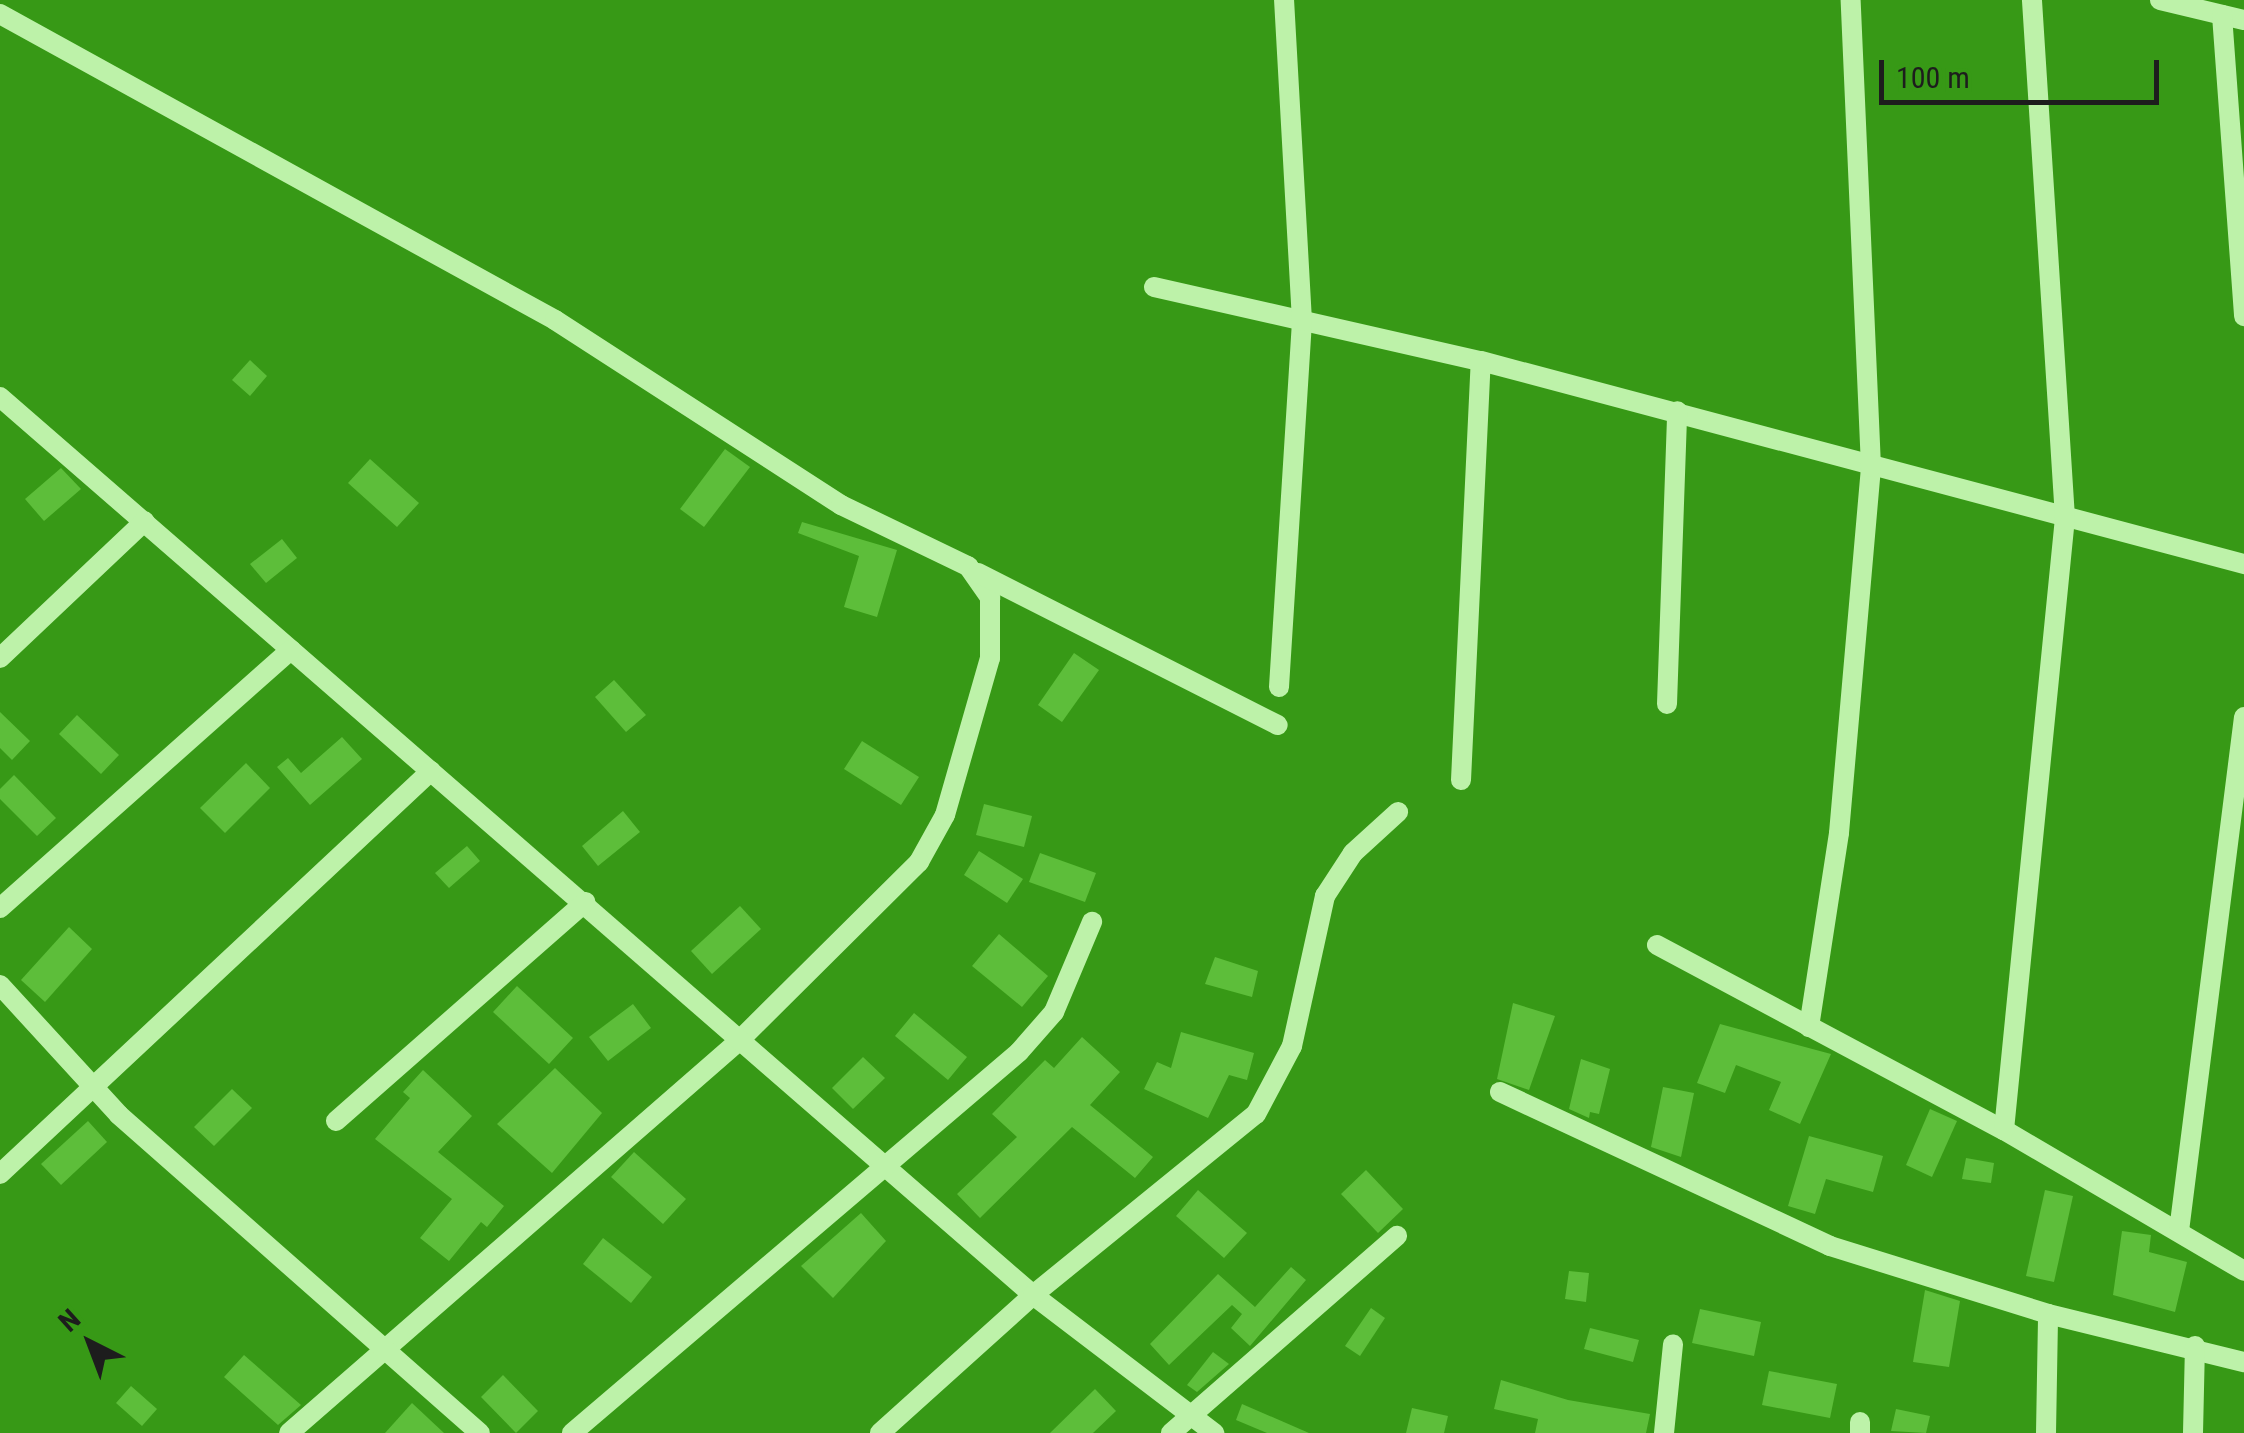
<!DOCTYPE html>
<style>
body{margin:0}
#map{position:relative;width:2244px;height:1433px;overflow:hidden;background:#379916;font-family:"Roboto Condensed",sans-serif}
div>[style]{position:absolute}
.building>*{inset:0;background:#5dbe3a}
.minor>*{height:20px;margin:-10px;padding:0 10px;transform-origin:10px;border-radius:10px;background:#bdf2a9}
span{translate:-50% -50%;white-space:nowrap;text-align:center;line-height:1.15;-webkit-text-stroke:10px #379916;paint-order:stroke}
.north{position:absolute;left:40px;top:1293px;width:100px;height:100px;-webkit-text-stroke:8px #379916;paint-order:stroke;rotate:318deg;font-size:28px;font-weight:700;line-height:40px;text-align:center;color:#1d1d1d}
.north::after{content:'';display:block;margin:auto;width:35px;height:45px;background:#1d1d1d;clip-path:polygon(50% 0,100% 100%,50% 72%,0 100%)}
.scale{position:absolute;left:1879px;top:60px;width:280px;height:45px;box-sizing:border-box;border:5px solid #1d1d1d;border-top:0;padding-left:12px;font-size:30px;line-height:35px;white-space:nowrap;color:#1d1d1d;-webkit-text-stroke:8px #379916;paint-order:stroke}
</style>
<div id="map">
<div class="building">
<i style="clip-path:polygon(250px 360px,267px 376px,250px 396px,232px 380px)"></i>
<i style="clip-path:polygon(725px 449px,750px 467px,704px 527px,680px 509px)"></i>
<i style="clip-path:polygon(370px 459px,419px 503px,397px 527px,348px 483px)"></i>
<i style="clip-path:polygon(61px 468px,81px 489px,44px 521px,25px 499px)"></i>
<i style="clip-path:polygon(802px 522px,897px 550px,877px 617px,844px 607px,859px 556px,798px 533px)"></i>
<i style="clip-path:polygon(282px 539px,297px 558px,266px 583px,250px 564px)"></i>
<i style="clip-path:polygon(1074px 653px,1099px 670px,1062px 722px,1038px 705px)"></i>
<i style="clip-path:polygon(614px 680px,646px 715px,626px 732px,595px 697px)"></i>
<i style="clip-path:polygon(0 712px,30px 741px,12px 760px,0 748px)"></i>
<i style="clip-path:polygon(77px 715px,119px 755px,101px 774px,59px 734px)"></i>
<i style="clip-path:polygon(342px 737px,362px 759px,310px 805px,277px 767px,288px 758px,301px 773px)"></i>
<i style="clip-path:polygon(862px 741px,919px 777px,901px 805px,844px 769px)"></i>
<i style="clip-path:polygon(246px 763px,270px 788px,225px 833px,200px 808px)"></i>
<i style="clip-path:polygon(14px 775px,56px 818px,37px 836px,0 799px,0 789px)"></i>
<i style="clip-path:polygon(984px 804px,1032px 816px,1024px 847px,976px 835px)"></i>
<i style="clip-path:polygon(623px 811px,640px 832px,598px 866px,582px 846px)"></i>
<i style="clip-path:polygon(467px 846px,480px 861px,449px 888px,435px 873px)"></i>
<i style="clip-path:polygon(979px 851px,1023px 879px,1007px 903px,964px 875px)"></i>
<i style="clip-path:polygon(1040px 853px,1096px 873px,1085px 902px,1029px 882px)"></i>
<i style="clip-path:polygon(740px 906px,761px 929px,712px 974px,691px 951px)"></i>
<i style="clip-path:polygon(69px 927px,92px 949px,45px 1002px,21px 980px)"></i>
<i style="clip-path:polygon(999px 934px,1048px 976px,1022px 1007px,972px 966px)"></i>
<i style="clip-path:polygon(1215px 957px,1258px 971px,1252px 997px,1205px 984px)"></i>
<i style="clip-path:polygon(517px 986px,573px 1038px,549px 1064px,493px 1012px)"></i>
<i style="clip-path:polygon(1513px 1003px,1555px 1016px,1529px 1090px,1497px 1079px)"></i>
<i style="clip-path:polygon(633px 1004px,651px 1028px,608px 1061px,589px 1037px)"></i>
<i style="clip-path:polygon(914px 1013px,967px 1057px,948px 1080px,895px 1036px)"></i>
<i style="clip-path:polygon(1720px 1024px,1831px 1054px,1800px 1124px,1769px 1110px,1781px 1082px,1736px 1065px,1725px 1093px,1697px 1083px)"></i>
<i style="clip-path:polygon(1181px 1032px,1254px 1053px,1247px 1080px,1229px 1075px,1208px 1118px,1144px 1089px,1157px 1062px,1171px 1068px)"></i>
<i style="clip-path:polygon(1082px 1037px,1120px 1072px,1090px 1105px,1153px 1157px,1135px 1178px,1072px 1127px,980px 1218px,957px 1194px,1017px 1137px,992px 1114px,1045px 1060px,1054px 1068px)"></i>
<i style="clip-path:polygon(863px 1057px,885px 1078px,853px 1109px,832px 1088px)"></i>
<i style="clip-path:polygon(1581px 1059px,1610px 1069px,1599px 1114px,1590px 1112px,1589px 1118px,1569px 1109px)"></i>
<i style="clip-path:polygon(555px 1068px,602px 1113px,552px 1173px,497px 1124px)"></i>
<i style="clip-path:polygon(423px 1070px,472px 1116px,438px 1152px,504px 1206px,487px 1227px,481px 1222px,449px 1261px,420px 1238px,452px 1199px,375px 1139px,410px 1098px,403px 1092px)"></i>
<i style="clip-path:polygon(1663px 1087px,1694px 1093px,1681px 1157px,1651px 1147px)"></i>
<i style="clip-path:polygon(232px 1089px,252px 1108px,214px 1146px,194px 1127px)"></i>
<i style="clip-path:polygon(1930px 1109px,1957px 1121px,1932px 1177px,1906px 1165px)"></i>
<i style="clip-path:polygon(88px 1121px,107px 1142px,61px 1185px,41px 1164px)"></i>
<i style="clip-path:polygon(1809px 1136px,1883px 1156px,1873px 1192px,1826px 1179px,1815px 1214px,1788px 1206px)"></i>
<i style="clip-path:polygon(634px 1152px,686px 1199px,663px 1224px,611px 1177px)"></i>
<i style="clip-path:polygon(1966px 1158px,1994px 1163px,1991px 1183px,1962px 1179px)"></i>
<i style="clip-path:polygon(1366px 1170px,1403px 1209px,1378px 1233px,1341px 1194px)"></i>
<i style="clip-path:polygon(1198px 1190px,1247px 1233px,1224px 1258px,1176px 1216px)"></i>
<i style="clip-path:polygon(2045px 1190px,2073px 1196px,2054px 1282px,2026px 1276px)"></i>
<i style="clip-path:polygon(861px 1213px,886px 1241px,833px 1298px,801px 1266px)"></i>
<i style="clip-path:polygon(2122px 1231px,2151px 1235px,2149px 1252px,2187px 1262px,2175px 1312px,2113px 1295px)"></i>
<i style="clip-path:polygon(603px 1238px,652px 1277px,631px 1303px,583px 1264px)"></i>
<i style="clip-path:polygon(1291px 1267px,1306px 1280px,1250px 1346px,1231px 1328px,1242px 1314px,1232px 1305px,1169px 1365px,1150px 1344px,1218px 1274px,1255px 1307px)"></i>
<i style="clip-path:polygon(1569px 1271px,1589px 1273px,1586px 1302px,1565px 1299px)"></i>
<i style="clip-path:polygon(1925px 1290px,1960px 1301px,1949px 1367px,1913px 1362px)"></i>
<i style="clip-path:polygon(1371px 1308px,1385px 1318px,1360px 1356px,1345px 1346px)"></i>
<i style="clip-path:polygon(1700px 1309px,1761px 1322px,1754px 1356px,1692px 1343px)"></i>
<i style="clip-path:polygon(1590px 1328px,1639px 1340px,1633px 1362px,1584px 1349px)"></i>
<i style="clip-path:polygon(1213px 1352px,1229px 1364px,1197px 1392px,1187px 1385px)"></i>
<i style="clip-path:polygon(244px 1355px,301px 1405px,278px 1425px,224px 1377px)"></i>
<i style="clip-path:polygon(1769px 1371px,1837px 1384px,1830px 1418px,1762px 1405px)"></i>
<i style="clip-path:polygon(503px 1375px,538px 1411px,516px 1433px,481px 1397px)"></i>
<i style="clip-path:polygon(1501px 1380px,1568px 1400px,1650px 1414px,1646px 1433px,1535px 1433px,1538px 1419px,1494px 1409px)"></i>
<i style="clip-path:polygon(131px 1386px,157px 1409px,142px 1426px,116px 1403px)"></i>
<i style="clip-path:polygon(1095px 1389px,1116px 1411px,1093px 1433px,1050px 1433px)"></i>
<i style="clip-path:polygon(412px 1403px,444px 1433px,385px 1433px)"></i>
<i style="clip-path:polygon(1242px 1404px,1309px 1433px,1267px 1433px,1236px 1420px)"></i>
<i style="clip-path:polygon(1412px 1408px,1448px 1416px,1444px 1433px,1406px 1433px)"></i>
<i style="clip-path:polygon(1896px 1409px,1930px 1416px,1926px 1433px,1891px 1431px)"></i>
</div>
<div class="minor">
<i style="left:2160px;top:0;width:86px;rotate:13.4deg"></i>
<i style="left:0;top:14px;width:634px;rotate:28.87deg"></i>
<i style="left:555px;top:320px;width:341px;rotate:32.9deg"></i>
<i style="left:841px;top:505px;width:141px;rotate:25.7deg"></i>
<i style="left:968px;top:566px;width:39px;rotate:55deg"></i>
<i style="left:990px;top:598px;width:60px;rotate:90deg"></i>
<i style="left:990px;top:658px;width:163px;rotate:106deg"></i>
<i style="left:945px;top:815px;width:54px;rotate:119deg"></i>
<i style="left:919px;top:862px;width:252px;rotate:135.2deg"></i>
<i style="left:740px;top:1040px;width:598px;rotate:138.93deg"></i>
<i style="left:2222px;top:15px;width:302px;rotate:85.8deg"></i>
<i style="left:1154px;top:287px;width:335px;rotate:12.8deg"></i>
<i style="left:1481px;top:361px;width:790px;rotate:14.9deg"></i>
<i style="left:0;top:397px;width:1369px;rotate:41deg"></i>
<i style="left:1033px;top:1295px;width:228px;rotate:37.3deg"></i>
<i style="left:978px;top:573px;width:336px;rotate:26.9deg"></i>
<i style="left:0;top:658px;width:199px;rotate:-43.4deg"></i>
<i style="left:1279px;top:687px;width:367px;rotate:-86.4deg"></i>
<i style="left:1302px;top:321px;width:322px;rotate:-93.2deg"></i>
<i style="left:1667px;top:704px;width:293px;rotate:-88deg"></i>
<i style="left:1461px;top:780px;width:419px;rotate:-87.3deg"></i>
<i style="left:0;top:908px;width:389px;rotate:-41.6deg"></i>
<i style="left:1657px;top:945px;width:393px;rotate:28.1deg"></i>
<i style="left:2004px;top:1130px;width:278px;rotate:30.4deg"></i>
<i style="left:0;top:985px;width:176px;rotate:47.5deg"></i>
<i style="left:119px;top:1115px;width:481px;rotate:41.4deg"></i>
<i style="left:1809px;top:1027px;width:196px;rotate:-81.2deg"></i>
<i style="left:1839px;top:833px;width:367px;rotate:-85deg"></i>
<i style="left:1871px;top:467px;width:467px;rotate:-92.5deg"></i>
<i style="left:1500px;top:1092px;width:364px;rotate:25deg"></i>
<i style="left:1830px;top:1246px;width:228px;rotate:17.3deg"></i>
<i style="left:2048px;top:1314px;width:202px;rotate:13.8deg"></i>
<i style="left:336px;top:1121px;width:332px;rotate:-41.3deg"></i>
<i style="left:2004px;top:1130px;width:615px;rotate:-84.31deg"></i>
<i style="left:2065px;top:518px;width:519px;rotate:-93.65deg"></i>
<i style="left:0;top:1174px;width:590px;rotate:-43.08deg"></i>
<i style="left:2179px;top:1231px;width:518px;rotate:-82.79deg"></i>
<i style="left:1860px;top:1422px;width:11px;rotate:90deg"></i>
<i style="left:572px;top:1433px;width:587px;rotate:-40.44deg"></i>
<i style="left:1019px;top:1052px;width:53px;rotate:-48.8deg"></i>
<i style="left:1054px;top:1012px;width:98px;rotate:-67.1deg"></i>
<i style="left:880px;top:1433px;width:206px;rotate:-42deg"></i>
<i style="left:1033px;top:1295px;width:287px;rotate:-39.1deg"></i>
<i style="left:1256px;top:1114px;width:77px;rotate:-62.1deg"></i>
<i style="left:1292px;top:1046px;width:154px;rotate:-77.6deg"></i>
<i style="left:1325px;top:896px;width:51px;rotate:-56.9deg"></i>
<i style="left:1353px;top:853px;width:61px;rotate:-42.3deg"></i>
<i style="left:1171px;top:1433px;width:300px;rotate:-41.1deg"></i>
<i style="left:1664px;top:1433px;width:89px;rotate:-84.2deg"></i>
<i style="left:2046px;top:1433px;width:119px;rotate:-89deg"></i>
<i style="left:2193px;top:1433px;width:87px;rotate:-88.7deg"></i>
</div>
<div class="north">N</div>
<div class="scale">100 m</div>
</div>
